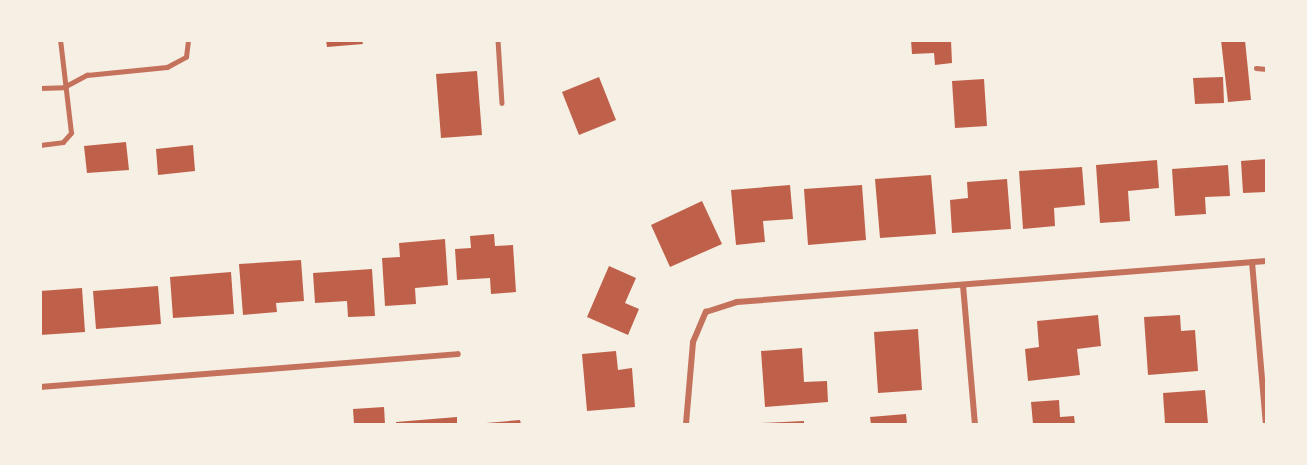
<!DOCTYPE html>
<style>
body{margin:0}
#map{position:relative;width:1307px;height:465px;overflow:hidden;background:#f6efe4;font-family:Barlow,sans-serif}
div>[style]{position:absolute}
.building>*{inset:0;background:#bf614a}
.service>*{height:4.5px;margin:-2.25px;padding:0 2.25px;transform-origin:2.25px;border-radius:2.25px;background:#c5725c}
.minor>*{height:6px;margin:-3px;padding:0 3px;transform-origin:3px;border-radius:3px;background:#c5725c}
span{translate:-50% -50%;white-space:nowrap;text-align:center;line-height:1.15;-webkit-text-stroke:4.5px #f6efe4;paint-order:stroke}
.frame{position:absolute;inset:0;border:42px solid #f6efe4;pointer-events:none}
</style>
<div id="map">
<div class="building">
<i style="clip-path:polygon(326px 40px,362px 40px,363px 44px,327px 47px)"></i>
<i style="clip-path:polygon(911px 40px,951px 40px,952px 63px,935px 65px,934px 53px,912px 54px)"></i>
<i style="clip-path:polygon(1221px 40px,1245px 40px,1251px 100px,1228px 102px)"></i>
<i style="clip-path:polygon(477px 71px,482px 135px,441px 138px,436px 74px)"></i>
<i style="clip-path:polygon(599px 77px,616px 120px,579px 135px,562px 92px)"></i>
<i style="clip-path:polygon(1223px 77px,1224px 103px,1195px 104px,1193px 78px)"></i>
<i style="clip-path:polygon(984px 79px,987px 126px,955px 128px,952px 81px)"></i>
<i style="clip-path:polygon(126px 142px,129px 170px,87px 173px,84px 146px)"></i>
<i style="clip-path:polygon(193px 145px,195px 171px,158px 175px,156px 149px)"></i>
<i style="clip-path:polygon(1266px 159px,1266px 192px,1243px 193px,1241px 161px)"></i>
<i style="clip-path:polygon(1157px 160px,1159px 188px,1128px 191px,1130px 221px,1100px 223px,1096px 165px)"></i>
<i style="clip-path:polygon(1228px 165px,1230px 196px,1205px 197px,1206px 214px,1175px 216px,1172px 169px)"></i>
<i style="clip-path:polygon(1082px 167px,1085px 205px,1054px 208px,1055px 226px,1023px 229px,1019px 171px)"></i>
<i style="clip-path:polygon(931px 175px,936px 234px,880px 238px,875px 179px)"></i>
<i style="clip-path:polygon(1007px 179px,1011px 229px,952px 233px,950px 200px,968px 198px,967px 182px)"></i>
<i style="clip-path:polygon(790px 185px,793px 219px,763px 221px,765px 242px,736px 245px,731px 190px)"></i>
<i style="clip-path:polygon(862px 185px,866px 240px,808px 245px,804px 189px)"></i>
<i style="clip-path:polygon(702px 201px,722px 244px,670px 267px,651px 225px)"></i>
<i style="clip-path:polygon(494px 234px,495px 246px,513px 245px,516px 292px,491px 294px,490px 278px,457px 280px,455px 249px,471px 248px,470px 236px)"></i>
<i style="clip-path:polygon(445px 239px,448px 285px,415px 288px,416px 304px,385px 306px,382px 258px,400px 257px,399px 243px)"></i>
<i style="clip-path:polygon(301px 260px,304px 301px,276px 303px,277px 312px,243px 315px,239px 264px)"></i>
<i style="clip-path:polygon(609px 266px,636px 278px,625px 303px,639px 309px,628px 335px,587px 317px)"></i>
<i style="clip-path:polygon(372px 269px,375px 316px,348px 317px,347px 301px,315px 303px,313px 273px)"></i>
<i style="clip-path:polygon(231px 272px,234px 314px,173px 318px,170px 277px)"></i>
<i style="clip-path:polygon(158px 286px,161px 324px,96px 329px,93px 291px)"></i>
<i style="clip-path:polygon(82px 288px,85px 332px,40px 335px,40px 291px)"></i>
<i style="clip-path:polygon(1098px 315px,1101px 346px,1077px 349px,1080px 375px,1028px 381px,1025px 349px,1039px 347px,1037px 321px)"></i>
<i style="clip-path:polygon(1180px 315px,1181px 331px,1195px 330px,1198px 371px,1148px 375px,1144px 317px)"></i>
<i style="clip-path:polygon(918px 329px,922px 390px,878px 393px,874px 332px)"></i>
<i style="clip-path:polygon(802px 348px,804px 382px,827px 381px,828px 402px,765px 407px,761px 351px)"></i>
<i style="clip-path:polygon(616px 351px,618px 370px,632px 368px,635px 407px,587px 411px,582px 354px)"></i>
<i style="clip-path:polygon(1205px 390px,1208px 424px,1165px 424px,1163px 393px)"></i>
<i style="clip-path:polygon(1059px 400px,1060px 417px,1074px 416px,1075px 424px,1033px 424px,1031px 402px)"></i>
<i style="clip-path:polygon(384px 407px,385px 424px,354px 424px,353px 409px)"></i>
<i style="clip-path:polygon(906px 414px,907px 424px,871px 424px,870px 417px)"></i>
<i style="clip-path:polygon(457px 417px,457px 424px,396px 424px,396px 422px)"></i>
<i style="clip-path:polygon(520px 420px,521px 424px,486px 424px,486px 423px)"></i>
<i style="clip-path:polygon(804px 421px,804px 424px,761px 424px,761px 423px)"></i>
</div>
<div class="service">
<i style="left:498px;top:40px;width:63px;rotate:86.4deg"></i>
<i style="left:1256px;top:68px;width:10px;rotate:6deg"></i>
<i style="left:40px;top:88px;width:24px;rotate:-2deg"></i>
<i style="left:64px;top:87px;width:26px;rotate:-28deg"></i>
<i style="left:87px;top:75px;width:80px;rotate:-5.7deg"></i>
<i style="left:167px;top:67px;width:21px;rotate:-28deg"></i>
<i style="left:186px;top:57px;width:17px;rotate:-83deg"></i>
<i style="left:40px;top:145px;width:23px;rotate:-7deg"></i>
<i style="left:63px;top:142px;width:12px;rotate:-48deg"></i>
<i style="left:71px;top:133px;width:94px;rotate:-96.7deg"></i>
</div>
<div class="minor">
<i style="left:1252px;top:262px;width:163px;rotate:85.1deg"></i>
<i style="left:963px;top:285px;width:140px;rotate:85.1deg"></i>
<i style="left:40px;top:387px;width:419px;rotate:-4.5deg"></i>
<i style="left:686px;top:424px;width:82px;rotate:-85.1deg"></i>
<i style="left:693px;top:342px;width:33px;rotate:-67deg"></i>
<i style="left:706px;top:312px;width:33px;rotate:-18deg"></i>
<i style="left:737px;top:302px;width:531px;rotate:-4.43deg"></i>
</div>
<div class="frame"></div>
</div>
